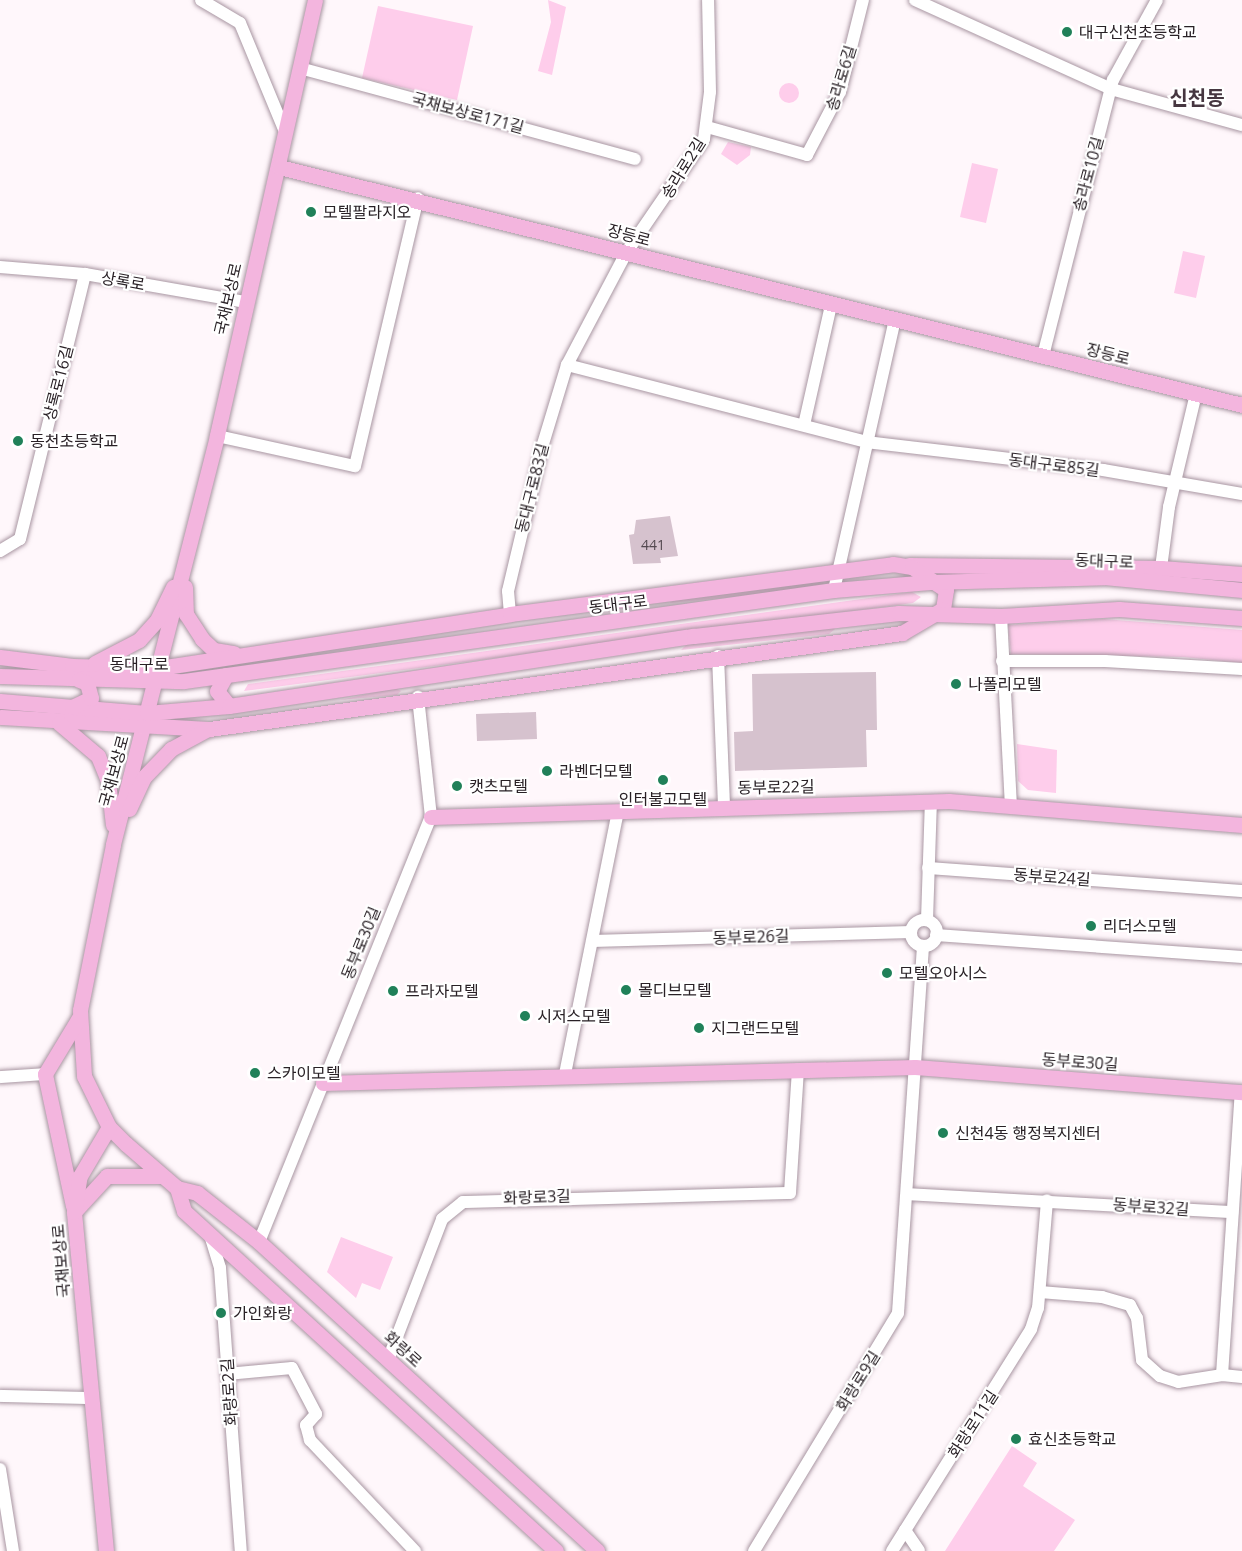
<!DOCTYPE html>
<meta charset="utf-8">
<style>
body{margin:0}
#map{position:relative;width:1242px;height:1551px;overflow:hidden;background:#fff7fb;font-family:"Open Sans","Noto Sans KR",sans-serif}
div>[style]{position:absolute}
.green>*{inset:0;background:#fecdeb}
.round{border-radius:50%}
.building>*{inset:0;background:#d6c2ce}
.roads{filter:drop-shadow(0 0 2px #a996a2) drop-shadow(0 0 2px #a996a2)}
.minor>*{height:12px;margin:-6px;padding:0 6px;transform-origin:6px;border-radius:6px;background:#fff}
.minor>.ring{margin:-6px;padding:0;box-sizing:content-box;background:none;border:12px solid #fff;border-radius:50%}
.major>*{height:15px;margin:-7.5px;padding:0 7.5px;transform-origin:7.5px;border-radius:7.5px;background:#f3b5de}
.dots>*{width:16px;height:16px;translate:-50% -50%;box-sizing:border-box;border:3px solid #fff;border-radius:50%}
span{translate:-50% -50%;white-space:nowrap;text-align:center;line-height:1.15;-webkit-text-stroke:4.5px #fff;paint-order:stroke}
.number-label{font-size:14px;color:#544950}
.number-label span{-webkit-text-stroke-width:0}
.poi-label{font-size:16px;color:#292126}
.left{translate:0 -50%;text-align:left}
.street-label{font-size:16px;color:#292126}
.quarter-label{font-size:20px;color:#463640;font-weight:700}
</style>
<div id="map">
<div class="green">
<i style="clip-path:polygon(548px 0,566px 7px,552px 75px,538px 71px,551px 22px)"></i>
<i style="clip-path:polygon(378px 6px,473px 26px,457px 100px,362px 78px)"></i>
<i class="round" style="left:779px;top:83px;width:20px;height:20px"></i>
<i style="clip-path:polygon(728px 142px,751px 147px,750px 155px,737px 165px,721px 154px)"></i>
<i style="clip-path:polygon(972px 163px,998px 169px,986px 223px,960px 217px)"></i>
<i style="clip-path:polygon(1183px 251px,1205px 256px,1196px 298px,1174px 293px)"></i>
<i style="clip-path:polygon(815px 579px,824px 583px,818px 588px,670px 603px,675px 598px)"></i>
<i style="clip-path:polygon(912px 592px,921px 597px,913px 603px,244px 691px,248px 684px)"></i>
<i style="clip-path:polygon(1104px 619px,1242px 630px,1242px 663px,1183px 657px,1011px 654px,1008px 625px)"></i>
<i style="clip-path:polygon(826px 625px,835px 629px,829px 634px,681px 650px,686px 645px)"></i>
<i style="clip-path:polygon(395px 688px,401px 691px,397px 695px,340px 700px)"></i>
<i style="clip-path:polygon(1017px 744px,1057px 750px,1056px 793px,1028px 790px,1018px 781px)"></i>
<i style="clip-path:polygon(341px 1237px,393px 1257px,380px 1290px,362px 1283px,356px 1298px,327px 1272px)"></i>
<i style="clip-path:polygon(1012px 1446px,1037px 1463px,1023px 1486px,1075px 1520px,1054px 1551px,945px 1551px)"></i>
</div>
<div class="building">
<i style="clip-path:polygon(670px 516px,678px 556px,660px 558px,661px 563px,633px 564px,629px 535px,634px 534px,636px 520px)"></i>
<i style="clip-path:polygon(876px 672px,877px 730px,866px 730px,867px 767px,735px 771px,734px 732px,753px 731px,752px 674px)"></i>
<i style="clip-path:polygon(536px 712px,537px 739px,477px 741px,476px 714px)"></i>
</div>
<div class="roads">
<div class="minor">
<i style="left:201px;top:0;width:45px;rotate:30.5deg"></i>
<i style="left:240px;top:23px;width:120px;rotate:67.5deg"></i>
<i style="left:915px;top:0;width:215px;rotate:24.4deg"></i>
<i style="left:1111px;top:89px;width:136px;rotate:15.4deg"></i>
<i style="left:300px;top:68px;width:347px;rotate:15.2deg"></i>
<i style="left:707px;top:127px;width:104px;rotate:15.6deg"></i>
<i style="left:807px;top:155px;width:71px;rotate:-62.4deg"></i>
<i style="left:840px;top:92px;width:95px;rotate:-76deg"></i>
<i style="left:0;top:267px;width:85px;rotate:4.7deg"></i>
<i style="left:85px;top:274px;width:162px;rotate:9.9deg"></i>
<i style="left:1043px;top:356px;width:285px;rotate:-75.8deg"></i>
<i style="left:1113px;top:80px;width:91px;rotate:-61.2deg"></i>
<i style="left:567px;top:365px;width:309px;rotate:14.4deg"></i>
<i style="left:866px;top:442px;width:239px;rotate:6.7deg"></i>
<i style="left:1103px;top:470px;width:141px;rotate:9.8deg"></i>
<i style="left:804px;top:425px;width:123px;rotate:-77.3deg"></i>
<i style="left:217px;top:436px;width:141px;rotate:12.3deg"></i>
<i style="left:355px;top:466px;width:275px;rotate:-76.8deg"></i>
<i style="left:0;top:551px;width:23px;rotate:-31deg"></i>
<i style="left:20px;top:539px;width:273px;rotate:-76.2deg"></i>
<i style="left:1161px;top:568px;width:62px;rotate:-82.5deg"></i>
<i style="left:1169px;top:507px;width:116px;rotate:-76.6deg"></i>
<i style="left:834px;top:590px;width:277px;rotate:-77.3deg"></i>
<i style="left:510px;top:614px;width:23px;rotate:-95deg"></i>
<i style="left:508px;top:591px;width:151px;rotate:-76.6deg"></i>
<i style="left:543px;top:444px;width:83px;rotate:-73.1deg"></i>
<i style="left:567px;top:365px;width:127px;rotate:-62.2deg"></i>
<i style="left:626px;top:253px;width:138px;rotate:-55.6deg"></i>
<i style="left:704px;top:139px;width:47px;rotate:-82.7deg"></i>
<i style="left:710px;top:92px;width:92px;rotate:-91.2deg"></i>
<i style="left:1001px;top:616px;width:190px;rotate:87deg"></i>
<i style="left:718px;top:656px;width:151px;rotate:87.7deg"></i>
<i style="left:1002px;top:661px;width:103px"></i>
<i style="left:1105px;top:661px;width:137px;rotate:3.3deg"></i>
<i style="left:928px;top:868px;width:315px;rotate:4.2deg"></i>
<i style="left:927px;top:920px;width:119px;rotate:-88.1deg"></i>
<i class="ring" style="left:911px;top:920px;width:14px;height:14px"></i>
<i style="left:936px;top:935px;width:307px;rotate:4.1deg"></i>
<i style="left:592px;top:941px;width:319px;rotate:-1.6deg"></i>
<i style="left:565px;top:1074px;width:268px;rotate:-78.6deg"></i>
<i style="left:0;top:1077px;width:45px;rotate:-3.8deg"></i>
<i style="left:907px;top:1194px;width:326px;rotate:3.2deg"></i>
<i style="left:210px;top:1235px;width:34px;rotate:73deg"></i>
<i style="left:220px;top:1268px;width:284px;rotate:85.8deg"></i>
<i style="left:259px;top:1242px;width:458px;rotate:-68deg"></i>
<i style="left:431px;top:817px;width:121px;rotate:-96.2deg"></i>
<i style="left:1040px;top:1292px;width:62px;rotate:4.6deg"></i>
<i style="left:1102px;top:1297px;width:29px;rotate:16deg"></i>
<i style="left:1130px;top:1305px;width:15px;rotate:62deg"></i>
<i style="left:1137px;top:1318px;width:42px;rotate:83.2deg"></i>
<i style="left:1142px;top:1360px;width:24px;rotate:42deg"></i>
<i style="left:1160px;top:1376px;width:19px;rotate:18deg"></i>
<i style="left:1178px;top:1382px;width:45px;rotate:-9deg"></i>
<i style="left:1222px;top:1375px;width:20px;rotate:6deg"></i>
<i style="left:388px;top:1360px;width:151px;rotate:-69deg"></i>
<i style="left:442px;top:1219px;width:27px;rotate:-39deg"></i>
<i style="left:463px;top:1202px;width:327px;rotate:-1.6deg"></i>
<i style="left:790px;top:1193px;width:124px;rotate:-86.3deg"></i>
<i style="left:227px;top:1374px;width:65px;rotate:-5.3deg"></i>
<i style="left:292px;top:1368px;width:52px;rotate:62.4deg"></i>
<i style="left:316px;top:1414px;width:15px;rotate:132deg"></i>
<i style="left:306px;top:1425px;width:16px;rotate:75deg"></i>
<i style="left:310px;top:1440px;width:153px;rotate:46.6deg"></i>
<i style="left:1222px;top:1375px;width:284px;rotate:-86.2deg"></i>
<i style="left:0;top:1396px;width:91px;rotate:1.3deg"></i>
<i style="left:0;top:1469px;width:83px;rotate:81deg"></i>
<i style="left:905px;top:1530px;width:25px;rotate:56deg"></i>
<i style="left:754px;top:1551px;width:278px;rotate:-58.8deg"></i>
<i style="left:898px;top:1313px;width:368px;rotate:-86.1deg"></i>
<i style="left:892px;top:1551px;width:262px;rotate:-57.9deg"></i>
<i style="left:1031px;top:1329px;width:22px;rotate:-72deg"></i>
<i style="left:1038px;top:1308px;width:108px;rotate:-85.2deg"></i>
</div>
<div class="major">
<i style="left:315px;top:0;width:447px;rotate:102.7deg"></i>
<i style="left:217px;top:436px;width:422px;rotate:104.3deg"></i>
<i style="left:113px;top:845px;width:168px;rotate:101.3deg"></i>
<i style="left:80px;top:1010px;width:66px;rotate:86.5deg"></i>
<i style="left:84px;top:1076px;width:57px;rotate:63.9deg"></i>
<i style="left:109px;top:1127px;width:24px;rotate:45deg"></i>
<i style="left:126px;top:1144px;width:67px;rotate:40.8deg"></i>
<i style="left:177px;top:1188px;width:21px;rotate:14deg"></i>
<i style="left:197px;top:1193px;width:79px;rotate:38.3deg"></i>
<i style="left:259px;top:1242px;width:458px;rotate:42.4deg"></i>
<i style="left:279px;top:167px;width:992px;rotate:13.88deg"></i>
<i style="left:909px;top:565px;width:252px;rotate:0.7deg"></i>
<i style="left:1161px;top:568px;width:81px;rotate:4.2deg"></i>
<i style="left:185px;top:587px;width:27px;rotate:88deg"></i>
<i style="left:186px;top:614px;width:30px;rotate:57deg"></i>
<i style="left:202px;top:639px;width:16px;rotate:43deg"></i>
<i style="left:214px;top:650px;width:20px;rotate:9deg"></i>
<i style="left:0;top:657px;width:73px;rotate:7.1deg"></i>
<i style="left:72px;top:666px;width:87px;rotate:1.3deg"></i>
<i style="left:159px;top:668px;width:355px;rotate:-8.7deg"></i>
<i style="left:510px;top:614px;width:386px;rotate:-7.4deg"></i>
<i style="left:893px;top:564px;width:19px;rotate:9deg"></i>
<i style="left:912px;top:567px;width:41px;rotate:34.1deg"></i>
<i style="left:946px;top:590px;width:19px;rotate:99deg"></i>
<i style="left:943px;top:609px;width:48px;rotate:149.7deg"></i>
<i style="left:902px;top:633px;width:700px;rotate:172.11deg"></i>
<i style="left:209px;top:729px;width:209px;rotate:-176.7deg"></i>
<i style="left:95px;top:663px;width:50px;rotate:-27.6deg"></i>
<i style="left:139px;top:640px;width:27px;rotate:-48deg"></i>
<i style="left:157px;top:620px;width:37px;rotate:-64deg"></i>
<i style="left:226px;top:675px;width:18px;rotate:119deg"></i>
<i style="left:217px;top:691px;width:19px;rotate:51deg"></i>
<i style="left:0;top:676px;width:184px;rotate:1.6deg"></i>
<i style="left:184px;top:681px;width:656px;rotate:-7.97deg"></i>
<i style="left:834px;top:590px;width:96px;rotate:-4.8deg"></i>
<i style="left:930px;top:582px;width:174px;rotate:-1.6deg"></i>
<i style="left:1104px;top:577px;width:139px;rotate:5.4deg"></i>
<i style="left:0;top:701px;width:147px;rotate:4.7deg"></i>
<i style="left:147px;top:713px;width:82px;rotate:-4.9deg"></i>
<i style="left:229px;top:706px;width:470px;rotate:-8.6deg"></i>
<i style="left:694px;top:636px;width:206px;rotate:-6.4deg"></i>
<i style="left:899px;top:613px;width:102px;rotate:1.7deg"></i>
<i style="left:1001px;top:616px;width:118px;rotate:-3.4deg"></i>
<i style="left:1119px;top:609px;width:123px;rotate:4.2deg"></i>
<i style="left:72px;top:707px;width:21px;rotate:-25deg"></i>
<i style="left:91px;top:698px;width:16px;rotate:-105deg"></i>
<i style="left:87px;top:683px;width:9px;rotate:-159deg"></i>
<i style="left:59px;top:723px;width:51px;rotate:40.2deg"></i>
<i style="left:98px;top:756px;width:27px;rotate:68deg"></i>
<i style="left:108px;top:781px;width:44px;rotate:83.5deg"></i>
<i style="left:129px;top:809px;width:35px;rotate:-65deg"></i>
<i style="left:144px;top:777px;width:39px;rotate:-46deg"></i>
<i style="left:171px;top:749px;width:42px;rotate:-28.4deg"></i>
<i style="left:431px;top:817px;width:518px;rotate:-1.77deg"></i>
<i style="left:949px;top:801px;width:294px;rotate:4.7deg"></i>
<i style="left:323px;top:1083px;width:592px;rotate:-1.55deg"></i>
<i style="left:915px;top:1067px;width:328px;rotate:4.4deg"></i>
<i style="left:177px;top:1188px;width:24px;rotate:73deg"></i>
<i style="left:184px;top:1211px;width:504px;rotate:42.43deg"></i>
<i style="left:73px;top:1206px;width:135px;rotate:-102deg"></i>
<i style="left:45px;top:1074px;width:68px;rotate:-58.9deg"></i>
<i style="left:74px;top:1212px;width:49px;rotate:-47.5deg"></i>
<i style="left:107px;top:1176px;width:54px"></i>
<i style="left:106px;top:1551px;width:341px;rotate:-95.4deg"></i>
<i style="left:74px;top:1212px;width:36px;rotate:-81deg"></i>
<i style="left:80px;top:1176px;width:57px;rotate:-59.4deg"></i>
</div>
</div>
<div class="dots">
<i style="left:1067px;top:32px;background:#208159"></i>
<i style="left:311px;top:212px;background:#208159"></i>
<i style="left:18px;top:441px;background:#208159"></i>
<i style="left:956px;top:684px;background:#208159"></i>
<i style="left:547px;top:771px;background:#208159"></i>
<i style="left:663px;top:780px;background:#208159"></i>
<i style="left:457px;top:786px;background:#208159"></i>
<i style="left:1091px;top:926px;background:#208159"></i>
<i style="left:887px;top:973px;background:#208159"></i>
<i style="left:626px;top:990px;background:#208159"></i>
<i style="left:393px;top:991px;background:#208159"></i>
<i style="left:525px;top:1016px;background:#208159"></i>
<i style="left:699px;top:1028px;background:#208159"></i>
<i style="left:255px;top:1073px;background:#208159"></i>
<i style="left:943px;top:1133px;background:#208159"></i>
<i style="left:221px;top:1313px;background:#208159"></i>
<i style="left:1016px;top:1439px;background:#208159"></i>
</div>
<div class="number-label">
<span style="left:653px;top:545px">441</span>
</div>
<div class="poi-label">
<span class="left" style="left:1079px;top:32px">대구신천초등학교</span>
<span class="left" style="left:323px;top:212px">모텔팔라지오</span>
<span class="left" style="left:30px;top:441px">동천초등학교</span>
<span class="left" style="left:968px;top:684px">나폴리모텔</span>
<span class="left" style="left:559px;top:771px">라벤더모텔</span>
<span class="left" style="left:469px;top:786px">캣츠모텔</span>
<span style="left:663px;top:799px">인터불고모텔</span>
<span class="left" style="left:1103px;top:926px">리더스모텔</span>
<span class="left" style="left:899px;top:973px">모텔오아시스</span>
<span class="left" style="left:638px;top:990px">몰디브모텔</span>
<span class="left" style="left:405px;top:991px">프라자모텔</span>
<span class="left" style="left:537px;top:1016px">시저스모텔</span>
<span class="left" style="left:711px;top:1028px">지그랜드모텔</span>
<span class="left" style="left:267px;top:1073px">스카이모텔</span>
<span class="left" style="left:955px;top:1133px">신천4동 행정복지센터</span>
<span class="left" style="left:233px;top:1313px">가인화랑</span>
<span class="left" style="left:1028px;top:1439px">효신초등학교</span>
</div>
<div class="street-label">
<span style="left:841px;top:78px;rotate:-73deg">송라로6길</span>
<span style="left:468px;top:113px;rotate:15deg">국채보상로171길</span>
<span style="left:683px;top:168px;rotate:-58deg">송라로2길</span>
<span style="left:1088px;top:174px;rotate:-75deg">송라로10길</span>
<span style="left:629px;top:235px;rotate:15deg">장등로</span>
<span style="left:123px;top:281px;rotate:10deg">상록로</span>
<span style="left:228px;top:299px;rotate:-77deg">국채보상로</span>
<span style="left:1108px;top:354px;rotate:14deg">장등로</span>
<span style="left:58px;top:383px;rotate:-76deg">상록로16길</span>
<span style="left:1054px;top:465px;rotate:7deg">동대구로85길</span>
<span style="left:532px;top:488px;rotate:-76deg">동대구로83길</span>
<span style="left:1104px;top:561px;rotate:2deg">동대구로</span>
<span style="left:618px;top:604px;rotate:-7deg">동대구로</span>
<span style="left:139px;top:664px">동대구로</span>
<span style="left:114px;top:771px;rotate:-75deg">국채보상로</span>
<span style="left:776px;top:787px;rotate:-1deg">동부로22길</span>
<span style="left:1052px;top:877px;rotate:4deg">동부로24길</span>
<span style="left:751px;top:937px;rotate:-2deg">동부로26길</span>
<span style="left:361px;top:943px;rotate:-68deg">동부로30길</span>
<span style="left:1080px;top:1062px;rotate:4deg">동부로30길</span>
<span style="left:537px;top:1197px;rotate:-2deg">화랑로3길</span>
<span style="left:1151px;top:1207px;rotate:4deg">동부로32길</span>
<span style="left:61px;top:1261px;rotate:-95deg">국채보상로</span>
<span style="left:403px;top:1349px;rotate:42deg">화랑로</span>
<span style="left:858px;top:1381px;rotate:-58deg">화랑로9길</span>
<span style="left:229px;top:1392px;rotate:-94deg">화랑로2길</span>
<span style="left:973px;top:1424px;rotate:-57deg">화랑로11길</span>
</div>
<div class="quarter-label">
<span style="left:1197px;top:97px">신천동</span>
</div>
</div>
